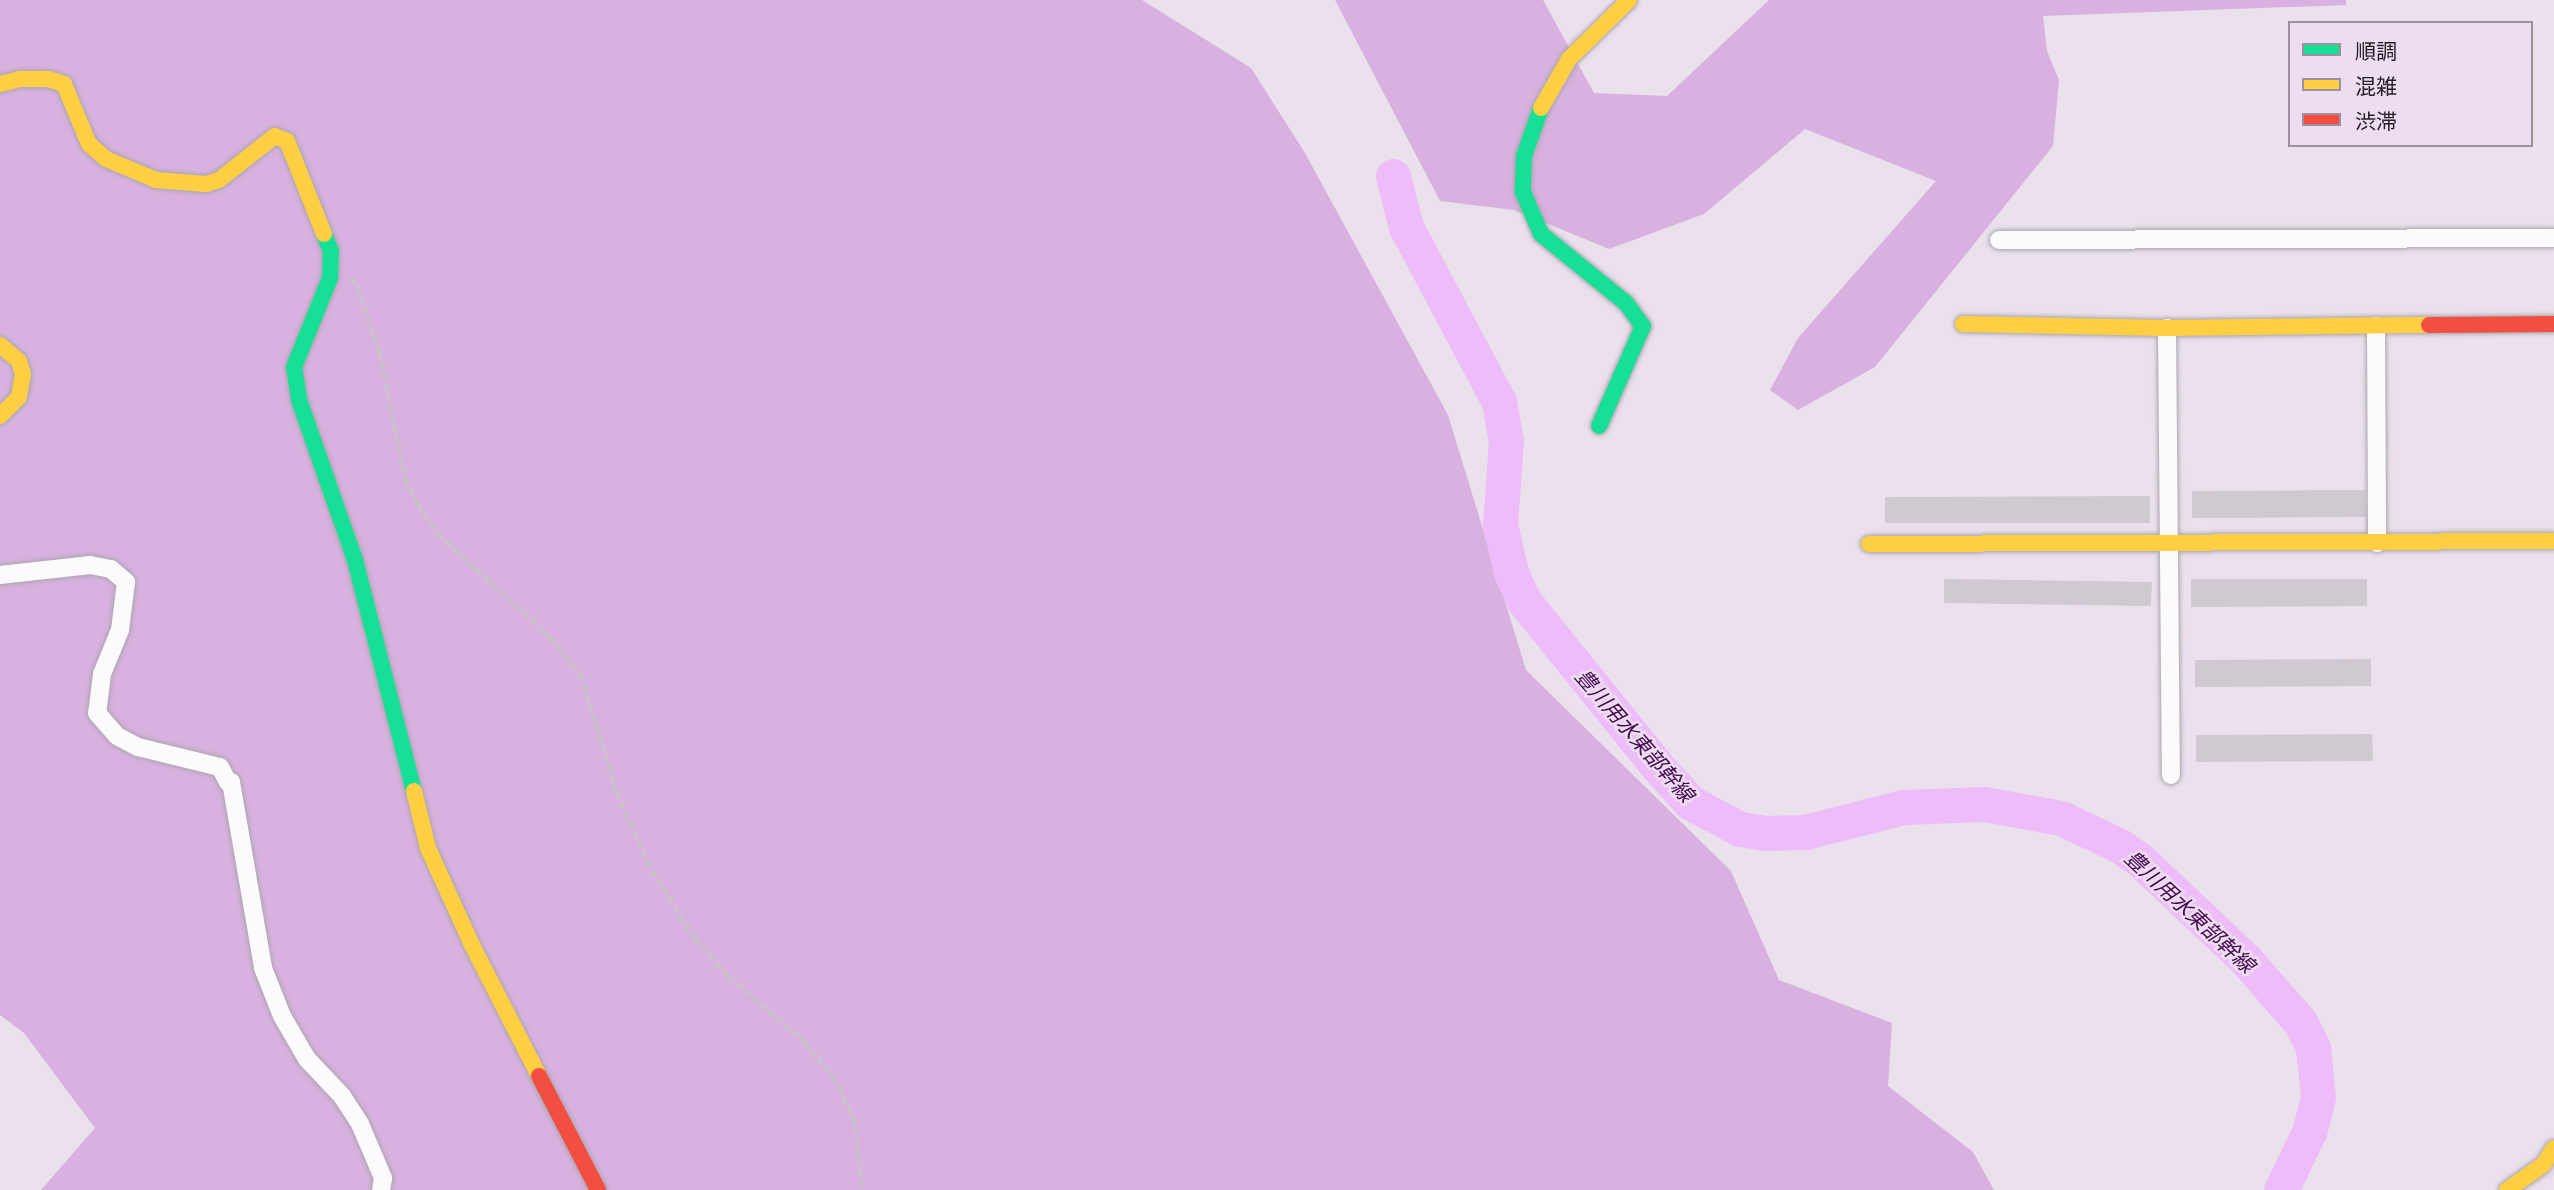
<!DOCTYPE html>
<meta charset="utf-8">
<style>
body{margin:0}
#map{position:relative;width:2554px;height:1190px;overflow:hidden;background:#eae1ec;font-family:"Golos Text","Noto Sans JP",sans-serif}
div>[style]{position:absolute}
.forest>*{inset:0;background:#d8b1e0}
.river>*{height:35px;margin:-17.5px;padding:0 17.5px;transform-origin:17.5px;border-radius:17.5px;background:#eebdf9}
.building>*{inset:0;background:#d0c9d1}
.path>*{height:3.5px;margin-top:-1.75px;transform-origin:0;background:repeating-linear-gradient(90deg,#c7c3c7 0 7px,transparent 0 10.5px)}
.roads{filter:drop-shadow(0 0 2px #aca6ae) drop-shadow(0 0 2px #aca6ae)}
.street>*{height:18px;margin:-9px;padding:0 9px;transform-origin:9px;border-radius:9px;background:#fcfafc}
.fast>*{height:16px;margin:-8px;padding:0 8px;transform-origin:8px;border-radius:8px;background:#16e098}
.slow>*{height:16px;margin:-8px;padding:0 8px;transform-origin:8px;border-radius:8px;background:#ffcf43}
.jam>*{height:16px;margin:-8px;padding:0 8px;transform-origin:8px;border-radius:8px;background:#f24e42}
span{translate:-50% -50%;white-space:nowrap;text-align:center;line-height:1.15;-webkit-text-stroke:5px #edddf0;paint-order:stroke}
.water-label{font-size:21px;color:#450750;font-style:italic}
.legend{position:absolute;left:2288px;top:21px;width:245px;height:126px;box-sizing:border-box;background:#edddf0;border:2px solid #9d919f;margin:0;padding:9px 12px;list-style:none;font-size:21px;color:#241e25}
.legend li{display:flex;align-items:center;gap:14px;height:35px}
.legend b{width:35px;border:2px solid #9d919f}
</style>
<div id="map">
<div class="forest">
<i style="clip-path:polygon(0 0,1142px 0,1251px 68px,1305px 153px,1448px 415px,1526px 670px,1731px 871px,1779px 980px,1892px 1023px,1888px 1086px,1973px 1152px,1994px 1190px,41px 1190px,95px 1128px,24px 1033px,0 1015px)"></i>
<i style="clip-path:polygon(1335px 0,1543px 0,1594px 93px,1667px 96px,1769px 0,2346px 0,2346px 5px,2043px 16px,2047px 51px,2059px 80px,2053px 146px,1875px 367px,1798px 410px,1770px 390px,1798px 338px,1936px 181px,1805px 129px,1704px 214px,1609px 249px,1514px 210px,1440px 201px)"></i>
</div>
<div class="river">
<i style="left:1393px;top:176px;width:53px;rotate:75.7deg"></i>
<i style="left:1406px;top:227px;width:198px;rotate:62deg"></i>
<i style="left:1499px;top:402px;width:40px;rotate:80deg"></i>
<i style="left:1506px;top:441px;width:83px;rotate:94.1deg"></i>
<i style="left:1500px;top:524px;width:50px;rotate:77.3deg"></i>
<i style="left:1511px;top:573px;width:31px;rotate:65deg"></i>
<i style="left:1524px;top:601px;width:212px;rotate:51.1deg"></i>
<i style="left:1657px;top:766px;width:50px;rotate:47.4deg"></i>
<i style="left:1691px;top:803px;width:55px;rotate:28deg"></i>
<i style="left:1740px;top:829px;width:24px;rotate:9deg"></i>
<i style="left:1764px;top:833px;width:41px;rotate:-1.4deg"></i>
<i style="left:1805px;top:832px;width:102px;rotate:-14.2deg"></i>
<i style="left:1904px;top:807px;width:80px;rotate:-2.1deg"></i>
<i style="left:1984px;top:804px;width:78px;rotate:10.3deg"></i>
<i style="left:2061px;top:818px;width:65px;rotate:25.4deg"></i>
<i style="left:2120px;top:846px;width:24px;rotate:35deg"></i>
<i style="left:2140px;top:860px;width:146px;rotate:43.3deg"></i>
<i style="left:2246px;top:960px;width:82px;rotate:48.9deg"></i>
<i style="left:2300px;top:1022px;width:29px;rotate:63deg"></i>
<i style="left:2313px;top:1048px;width:49px;rotate:84.2deg"></i>
<i style="left:2318px;top:1097px;width:36px;rotate:104deg"></i>
<i style="left:2309px;top:1132px;width:64px;rotate:115.8deg"></i>
</div>
<div class="building">
<i style="clip-path:polygon(2365px 490px,2366px 517px,2192px 518px,2192px 491px)"></i>
<i style="clip-path:polygon(2150px 496px,2150px 523px,1885px 523px,1885px 497px)"></i>
<i style="clip-path:polygon(1944px 579px,2152px 582px,2151px 606px,1944px 603px)"></i>
<i style="clip-path:polygon(2191px 579px,2367px 579px,2367px 606px,2191px 607px)"></i>
<i style="clip-path:polygon(2371px 659px,2371px 686px,2195px 687px,2195px 660px)"></i>
<i style="clip-path:polygon(2372px 734px,2373px 761px,2196px 762px,2196px 735px)"></i>
</div>
<div class="path">
<i style="left:351px;top:278px;width:11px;rotate:52deg"></i>
<i style="left:358px;top:287px;width:70px;rotate:71.6deg"></i>
<i style="left:380px;top:353px;width:128px;rotate:78.8deg"></i>
<i style="left:405px;top:479px;width:29px;rotate:63deg"></i>
<i style="left:418px;top:505px;width:35px;rotate:55deg"></i>
<i style="left:438px;top:534px;width:155px;rotate:42.6deg"></i>
<i style="left:552px;top:639px;width:46px;rotate:51.1deg"></i>
<i style="left:581px;top:675px;width:123px;rotate:73deg"></i>
<i style="left:617px;top:793px;width:85px;rotate:65.8deg"></i>
<i style="left:652px;top:871px;width:80px;rotate:57.7deg"></i>
<i style="left:695px;top:939px;width:51px;rotate:48.2deg"></i>
<i style="left:729px;top:977px;width:100px;rotate:40.5deg"></i>
<i style="left:805px;top:1042px;width:46px;rotate:51.1deg"></i>
<i style="left:834px;top:1078px;width:44px;rotate:62.9deg"></i>
<i style="left:854px;top:1117px;width:73px;rotate:83.7deg"></i>
</div>
<div class="roads">
<div class="street">
<i style="left:1999px;top:240px;width:555px;rotate:-0.21deg"></i>
<i style="left:2376px;top:326px;width:217px;rotate:89.7deg"></i>
<i style="left:2167px;top:328px;width:447px;rotate:89.5deg"></i>
<i style="left:0;top:575px;width:91px;rotate:-6.3deg"></i>
<i style="left:90px;top:565px;width:21px;rotate:11deg"></i>
<i style="left:111px;top:569px;width:20px;rotate:41deg"></i>
<i style="left:126px;top:582px;width:48px;rotate:97.1deg"></i>
<i style="left:120px;top:630px;width:48px;rotate:112.2deg"></i>
<i style="left:102px;top:674px;width:39px;rotate:97deg"></i>
<i style="left:97px;top:713px;width:30px;rotate:49deg"></i>
<i style="left:117px;top:736px;width:24px;rotate:28deg"></i>
<i style="left:138px;top:747px;width:84px;rotate:13.7deg"></i>
<i style="left:220px;top:767px;width:17px;rotate:62deg"></i>
<i style="left:228px;top:782px;width:3px"></i>
<i style="left:231px;top:782px;width:189px;rotate:80.2deg"></i>
<i style="left:263px;top:968px;width:52px;rotate:68.4deg"></i>
<i style="left:282px;top:1016px;width:50px;rotate:59.8deg"></i>
<i style="left:307px;top:1059px;width:51px;rotate:46.6deg"></i>
<i style="left:342px;top:1096px;width:33px;rotate:57deg"></i>
<i style="left:360px;top:1124px;width:59px;rotate:66.9deg"></i>
<i style="left:383px;top:1178px;width:12px;rotate:99deg"></i>
</div>
<div class="fast">
<i style="left:1541px;top:108px;width:51px;rotate:109.5deg"></i>
<i style="left:1524px;top:156px;width:36px;rotate:92deg"></i>
<i style="left:1523px;top:192px;width:46px;rotate:66.8deg"></i>
<i style="left:1541px;top:234px;width:109px;rotate:39.1deg"></i>
<i style="left:1626px;top:303px;width:29px;rotate:54deg"></i>
<i style="left:1643px;top:326px;width:109px;rotate:113.7deg"></i>
<i style="left:324px;top:234px;width:18px;rotate:68deg"></i>
<i style="left:331px;top:251px;width:27px;rotate:92deg"></i>
<i style="left:330px;top:278px;width:96px;rotate:112deg"></i>
<i style="left:294px;top:367px;width:33px;rotate:81deg"></i>
<i style="left:299px;top:400px;width:170px;rotate:70.7deg"></i>
<i style="left:355px;top:560px;width:238px;rotate:75.7deg"></i>
</div>
<div class="slow">
<i style="left:0;top:84px;width:21px;rotate:-14deg"></i>
<i style="left:20px;top:79px;width:28px"></i>
<i style="left:48px;top:79px;width:17px;rotate:17deg"></i>
<i style="left:64px;top:84px;width:65px;rotate:67.4deg"></i>
<i style="left:89px;top:144px;width:23px;rotate:41deg"></i>
<i style="left:106px;top:159px;width:54px;rotate:22.8deg"></i>
<i style="left:156px;top:180px;width:50px;rotate:4.6deg"></i>
<i style="left:206px;top:184px;width:14px;rotate:-17deg"></i>
<i style="left:219px;top:180px;width:71px;rotate:-38.2deg"></i>
<i style="left:275px;top:136px;width:13px;rotate:23deg"></i>
<i style="left:287px;top:141px;width:100px;rotate:68.3deg"></i>
<i style="left:1541px;top:108px;width:56px;rotate:-60.3deg"></i>
<i style="left:1569px;top:59px;width:84px;rotate:-44.5deg"></i>
<i style="left:1963px;top:324px;width:204px;rotate:1.1deg"></i>
<i style="left:2167px;top:328px;width:262px;rotate:-0.7deg"></i>
<i style="left:0;top:345px;width:25px;rotate:40deg"></i>
<i style="left:19px;top:361px;width:14px;rotate:73deg"></i>
<i style="left:23px;top:374px;width:23px;rotate:100deg"></i>
<i style="left:19px;top:397px;width:27px;rotate:135deg"></i>
<i style="left:1869px;top:544px;width:685px;rotate:-0.25deg"></i>
<i style="left:414px;top:791px;width:59px;rotate:76.2deg"></i>
<i style="left:428px;top:848px;width:107px;rotate:65.6deg"></i>
<i style="left:472px;top:945px;width:147px;rotate:62.9deg"></i>
<i style="left:2507px;top:1190px;width:44px;rotate:-34.8deg"></i>
<i style="left:2543px;top:1165px;width:20px;rotate:-57deg"></i>
</div>
<div class="jam">
<i style="left:2429px;top:325px;width:125px;rotate:-0.5deg"></i>
<i style="left:539px;top:1076px;width:128px;rotate:62.6deg"></i>
</div>
</div>
<div class="water-label">
<span style="left:1635px;top:735px;rotate:49deg">豊川用水東部幹線</span>
<span style="left:2190px;top:911px;rotate:43deg">豊川用水東部幹線</span>
</div>
<ul class="legend">
<li><b style="height:9px;background:#16e098"></b>順調</li>
<li><b style="height:9px;background:#ffcf43"></b>混雑</li>
<li><b style="height:9px;background:#f24e42"></b>渋滞</li>
</ul>
</div>
